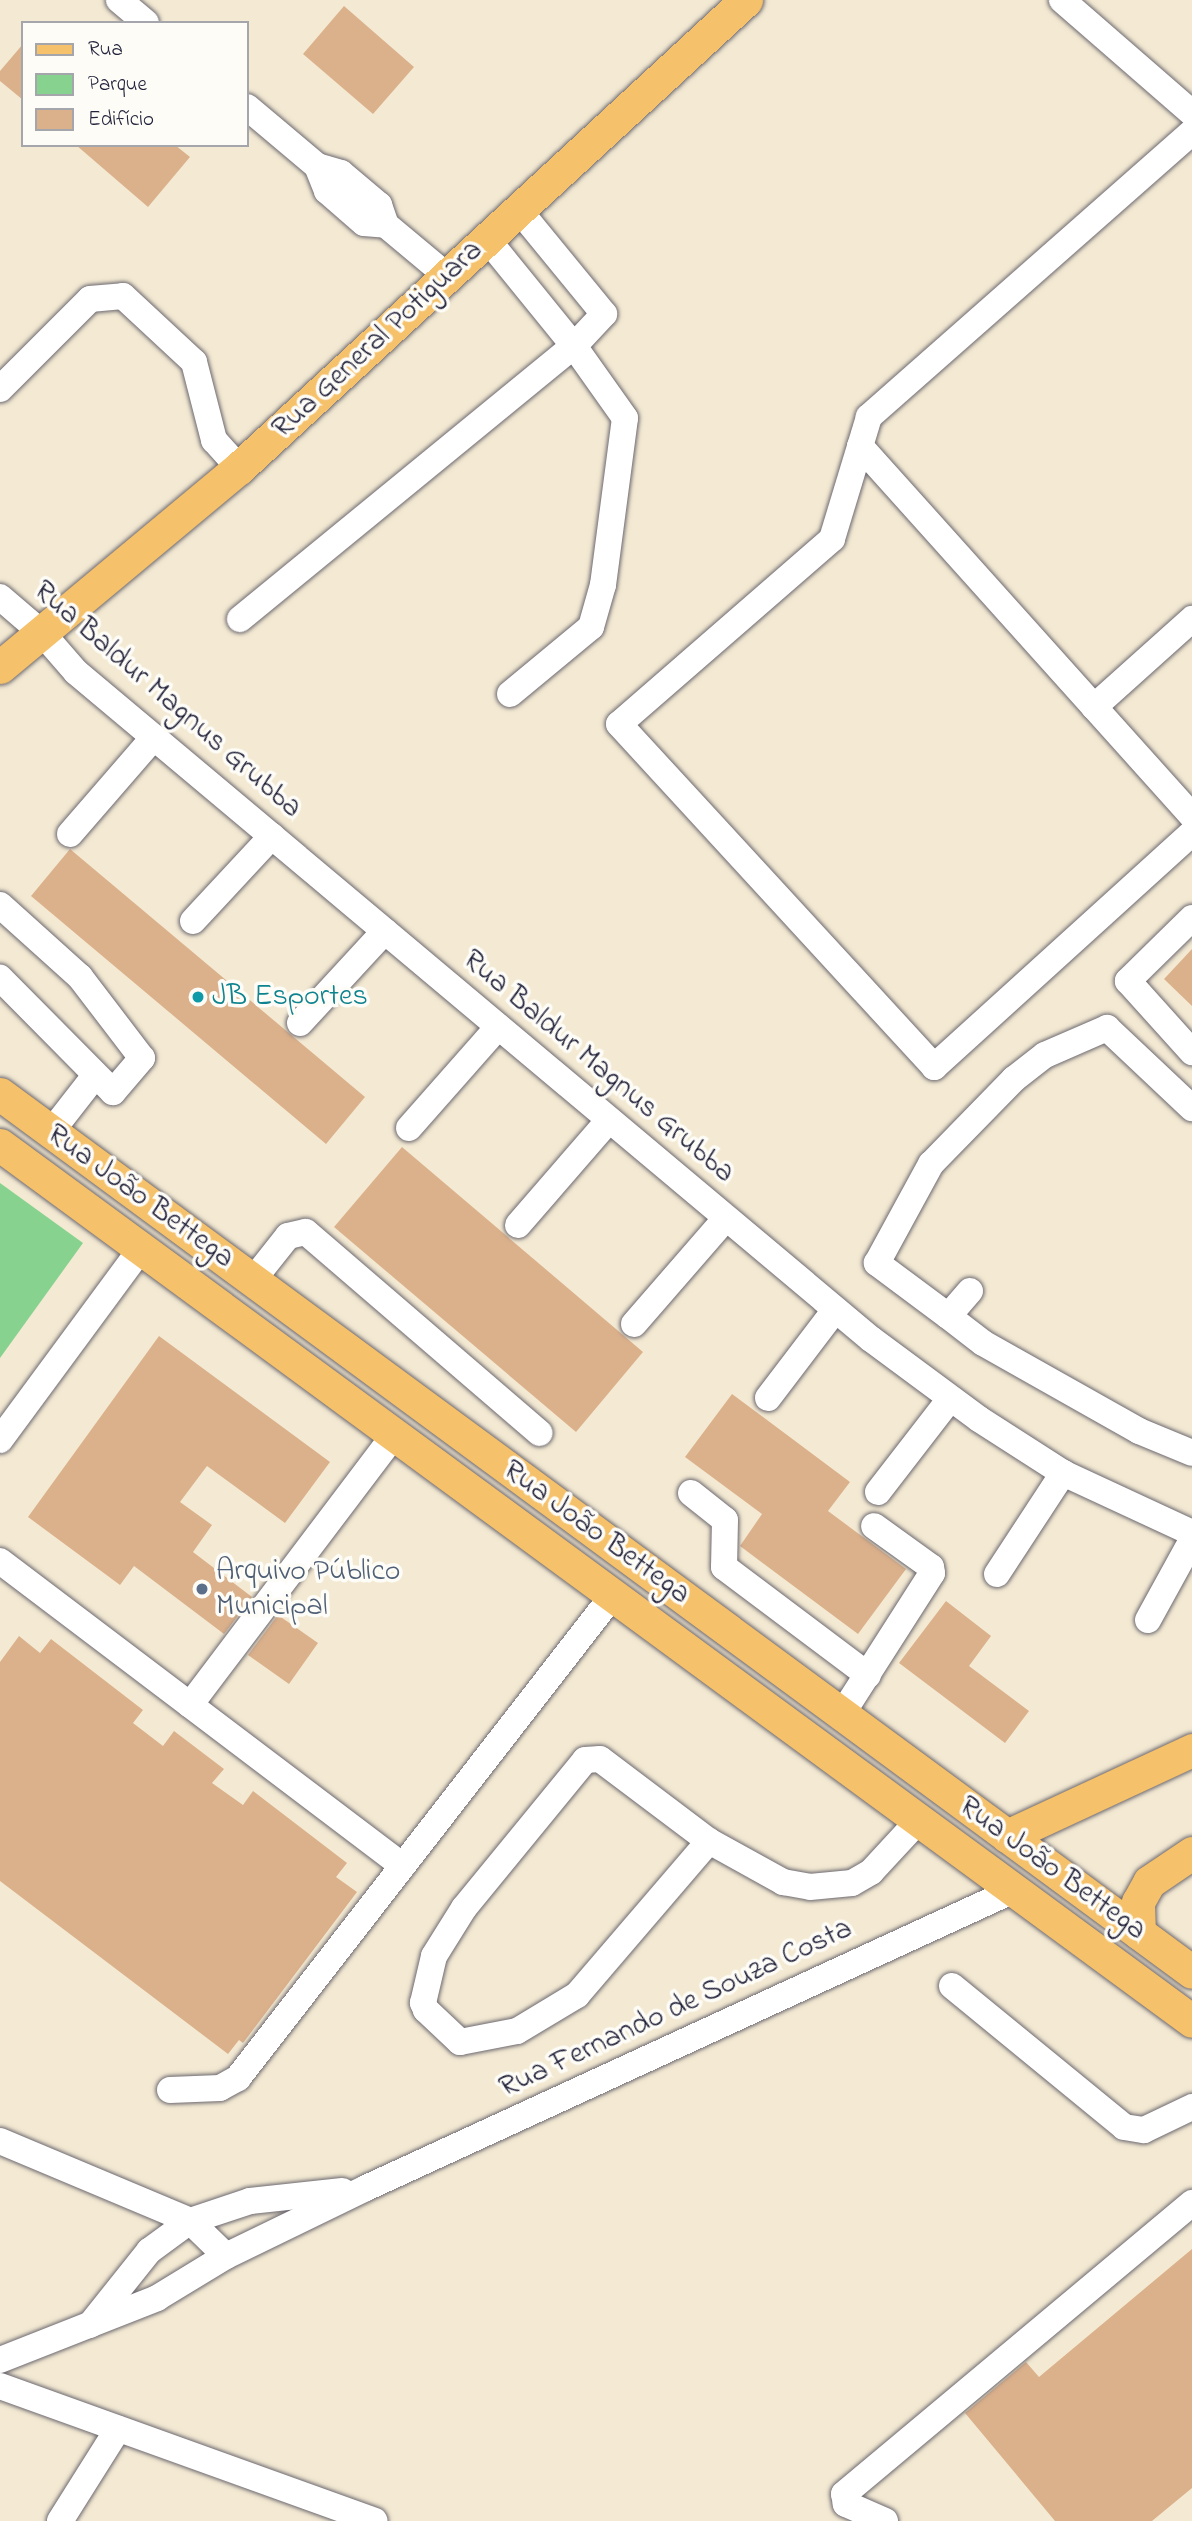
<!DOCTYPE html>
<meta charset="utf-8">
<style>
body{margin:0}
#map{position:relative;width:1192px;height:2521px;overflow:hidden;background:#f4ead3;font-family:"Indie Flower",sans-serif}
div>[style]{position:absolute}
.green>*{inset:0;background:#88d28f}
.building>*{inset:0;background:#dbb18c}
.roads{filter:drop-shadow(0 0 2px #6c6870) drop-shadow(0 0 2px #6c6870)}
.minor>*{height:26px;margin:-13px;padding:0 13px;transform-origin:13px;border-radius:13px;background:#fff}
.major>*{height:33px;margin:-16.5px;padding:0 16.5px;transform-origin:16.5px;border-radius:16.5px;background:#f5c16b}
.dots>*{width:19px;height:19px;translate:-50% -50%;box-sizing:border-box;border:4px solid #fdfcf7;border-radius:50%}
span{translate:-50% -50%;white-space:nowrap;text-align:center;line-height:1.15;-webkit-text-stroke:7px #fdfcf7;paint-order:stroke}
.street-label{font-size:30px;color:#22223b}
.culture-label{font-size:30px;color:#0d838f}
.left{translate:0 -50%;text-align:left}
.service-label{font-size:30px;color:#4e5e75}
.legend{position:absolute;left:21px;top:21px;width:228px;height:126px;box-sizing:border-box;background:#fdfcf7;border:2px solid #a5a5ac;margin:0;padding:9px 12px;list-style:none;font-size:21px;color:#22223b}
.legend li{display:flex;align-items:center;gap:14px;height:35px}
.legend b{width:35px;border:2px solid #a5a5ac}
</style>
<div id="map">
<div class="green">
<i style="clip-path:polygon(0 1183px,83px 1243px,0 1358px)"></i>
</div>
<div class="building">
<i style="clip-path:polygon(344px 6px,414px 67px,373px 114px,303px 54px)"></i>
<i style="clip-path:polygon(23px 44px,23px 100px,0 81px,0 71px)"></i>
<i style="clip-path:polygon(76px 145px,175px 145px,190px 157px,148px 207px)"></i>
<i style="clip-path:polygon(70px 849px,365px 1097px,326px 1144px,31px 896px)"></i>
<i style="clip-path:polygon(1192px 949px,1192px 1006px,1164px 979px)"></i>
<i style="clip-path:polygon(402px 1147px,643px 1352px,576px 1432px,334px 1227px)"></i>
<i style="clip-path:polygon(159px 1336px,330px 1462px,285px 1523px,207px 1466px,180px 1502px,212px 1525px,193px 1552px,252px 1597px,224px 1634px,134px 1566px,120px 1585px,28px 1517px)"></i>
<i style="clip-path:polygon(732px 1394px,850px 1482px,828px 1511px,906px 1569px,858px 1634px,740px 1546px,762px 1514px,685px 1457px)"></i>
<i style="clip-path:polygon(946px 1601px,991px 1636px,969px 1666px,1029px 1711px,1005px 1743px,899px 1663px)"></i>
<i style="clip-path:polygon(278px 1615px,318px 1643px,289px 1684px,248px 1655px)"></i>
<i style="clip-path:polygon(19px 1636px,40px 1653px,51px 1639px,143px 1710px,133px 1723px,163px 1746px,174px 1731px,224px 1769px,212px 1783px,243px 1805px,253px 1791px,347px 1863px,336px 1877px,357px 1892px,243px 2043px,239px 2040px,228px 2054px,0 1881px,0 1662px)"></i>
<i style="clip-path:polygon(1192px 2249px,1192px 2488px,1152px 2521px,1055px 2521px,965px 2413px,1026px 2362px,1039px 2377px)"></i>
</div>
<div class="roads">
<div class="minor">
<i style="left:119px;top:0;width:35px;rotate:40deg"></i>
<i style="left:1062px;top:0;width:172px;rotate:41deg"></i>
<i style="left:247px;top:107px;width:92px;rotate:40.1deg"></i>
<i style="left:317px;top:166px;width:25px;rotate:16deg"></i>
<i style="left:341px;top:173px;width:50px;rotate:40.1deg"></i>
<i style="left:379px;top:205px;width:21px;rotate:71deg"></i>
<i style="left:386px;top:225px;width:80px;rotate:39.9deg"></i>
<i style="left:1192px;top:132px;width:431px;rotate:138.6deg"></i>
<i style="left:869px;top:417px;width:127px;rotate:106.9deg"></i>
<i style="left:832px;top:539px;width:282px;rotate:139deg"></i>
<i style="left:619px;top:724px;width:466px;rotate:47.4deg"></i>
<i style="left:934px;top:1067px;width:348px;rotate:-42.2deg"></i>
<i style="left:317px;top:166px;width:27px;rotate:68deg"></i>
<i style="left:327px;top:191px;width:49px;rotate:40.9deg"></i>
<i style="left:364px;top:223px;width:22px;rotate:5deg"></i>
<i style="left:0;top:389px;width:127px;rotate:-45deg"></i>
<i style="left:90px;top:299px;width:33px;rotate:-5deg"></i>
<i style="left:123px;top:296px;width:97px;rotate:42.9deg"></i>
<i style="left:194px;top:362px;width:81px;rotate:75.6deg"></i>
<i style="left:214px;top:440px;width:38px;rotate:48deg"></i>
<i style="left:860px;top:446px;width:497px;rotate:48.1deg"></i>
<i style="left:0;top:597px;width:57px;rotate:40.7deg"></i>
<i style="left:43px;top:634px;width:50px;rotate:49deg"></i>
<i style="left:76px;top:672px;width:1038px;rotate:40deg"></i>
<i style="left:871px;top:1339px;width:134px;rotate:36.5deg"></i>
<i style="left:979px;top:1419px;width:100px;rotate:32.7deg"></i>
<i style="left:1063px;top:1473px;width:142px;rotate:24.9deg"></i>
<i style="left:240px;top:619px;width:431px;rotate:-39.3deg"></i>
<i style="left:574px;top:346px;width:138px;rotate:-129.1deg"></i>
<i style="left:510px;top:694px;width:105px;rotate:-39.6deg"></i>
<i style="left:591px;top:627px;width:44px;rotate:-74.1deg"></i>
<i style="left:603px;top:585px;width:168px;rotate:-82.5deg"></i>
<i style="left:625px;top:418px;width:88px;rotate:-125.3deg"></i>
<i style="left:574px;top:346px;width:44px;rotate:-46.8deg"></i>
<i style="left:604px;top:314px;width:134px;rotate:-129.3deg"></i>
<i style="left:1094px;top:707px;width:132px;rotate:-41.9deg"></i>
<i style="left:70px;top:834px;width:128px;rotate:-49.1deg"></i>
<i style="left:0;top:905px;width:108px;rotate:42deg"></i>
<i style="left:80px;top:977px;width:102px;rotate:52.6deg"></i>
<i style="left:142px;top:1058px;width:45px;rotate:130.5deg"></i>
<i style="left:113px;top:1092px;width:161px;rotate:-134.7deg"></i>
<i style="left:1192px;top:918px;width:90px;rotate:135.5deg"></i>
<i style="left:1128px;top:981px;width:96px;rotate:48deg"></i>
<i style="left:193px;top:921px;width:116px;rotate:-47.1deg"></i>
<i style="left:300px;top:1023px;width:125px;rotate:-47.3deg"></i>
<i style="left:409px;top:1128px;width:135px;rotate:-48.6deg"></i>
<i style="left:51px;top:1132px;width:70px;rotate:-52deg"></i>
<i style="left:518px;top:1225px;width:139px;rotate:-49.1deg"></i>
<i style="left:253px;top:1280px;width:56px;rotate:-51.5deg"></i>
<i style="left:288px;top:1236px;width:18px;rotate:-13deg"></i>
<i style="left:306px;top:1232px;width:308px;rotate:40.7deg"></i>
<i style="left:970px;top:1291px;width:33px;rotate:131deg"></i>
<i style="left:948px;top:1316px;width:44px;rotate:37.6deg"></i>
<i style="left:983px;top:1343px;width:179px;rotate:29.4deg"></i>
<i style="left:1139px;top:1431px;width:57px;rotate:22.5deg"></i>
<i style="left:948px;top:1316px;width:89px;rotate:-143.3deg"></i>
<i style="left:877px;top:1263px;width:113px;rotate:-61.4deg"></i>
<i style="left:931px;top:1164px;width:119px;rotate:-45.7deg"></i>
<i style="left:1014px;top:1079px;width:39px;rotate:-38deg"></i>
<i style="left:1045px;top:1055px;width:68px;rotate:-23.5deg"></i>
<i style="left:1107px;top:1028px;width:117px;rotate:43.3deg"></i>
<i style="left:634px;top:1324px;width:140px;rotate:-49deg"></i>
<i style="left:768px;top:1398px;width:111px;rotate:-52.7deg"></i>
<i style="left:0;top:1440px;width:237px;rotate:-53.6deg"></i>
<i style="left:878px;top:1492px;width:118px;rotate:-52.3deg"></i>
<i style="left:691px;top:1493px;width:43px;rotate:38.5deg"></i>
<i style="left:725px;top:1520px;width:47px;rotate:91.2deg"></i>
<i style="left:724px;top:1567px;width:180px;rotate:36.9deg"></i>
<i style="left:0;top:1561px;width:505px;rotate:37.12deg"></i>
<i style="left:997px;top:1574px;width:121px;rotate:-56.8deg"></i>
<i style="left:1148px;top:1620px;width:91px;rotate:-61.2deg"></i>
<i style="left:190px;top:1705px;width:338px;rotate:-52.9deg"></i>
<i style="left:842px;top:1714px;width:167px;rotate:-57.4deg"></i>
<i style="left:932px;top:1573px;width:6px;rotate:-99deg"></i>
<i style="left:931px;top:1567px;width:70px;rotate:-144.3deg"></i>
<i style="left:709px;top:1841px;width:203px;rotate:130.6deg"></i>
<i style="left:577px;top:1995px;width:70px;rotate:149deg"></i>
<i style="left:517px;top:2031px;width:58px;rotate:169.1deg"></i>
<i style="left:460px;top:2042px;width:47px;rotate:-136.7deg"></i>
<i style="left:426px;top:2010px;width:8px;rotate:-113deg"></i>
<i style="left:423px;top:2003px;width:48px;rotate:-76.8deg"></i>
<i style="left:434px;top:1956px;width:57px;rotate:-58deg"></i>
<i style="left:464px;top:1908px;width:191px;rotate:-50.7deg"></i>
<i style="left:585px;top:1760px;width:15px;rotate:-4deg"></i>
<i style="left:600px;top:1759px;width:136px;rotate:37deg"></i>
<i style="left:709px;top:1841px;width:85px;rotate:29deg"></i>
<i style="left:783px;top:1882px;width:27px;rotate:10deg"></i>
<i style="left:810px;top:1887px;width:42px;rotate:-5.4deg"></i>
<i style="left:852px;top:1883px;width:22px;rotate:-30deg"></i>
<i style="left:871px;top:1872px;width:71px;rotate:-47.3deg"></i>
<i style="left:952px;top:1986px;width:222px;rotate:39.3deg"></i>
<i style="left:1124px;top:2127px;width:20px;rotate:9deg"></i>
<i style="left:1144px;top:2130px;width:53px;rotate:-25.6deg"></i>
<i style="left:170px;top:2090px;width:50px;rotate:-2.3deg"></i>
<i style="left:220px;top:2088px;width:21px;rotate:-29deg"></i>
<i style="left:238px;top:2078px;width:611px;rotate:-52.17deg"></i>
<i style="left:0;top:2141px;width:206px;rotate:22.8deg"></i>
<i style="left:190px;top:2221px;width:50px;rotate:44.2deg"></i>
<i style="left:90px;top:2325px;width:95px;rotate:-51.4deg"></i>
<i style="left:149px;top:2251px;width:51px;rotate:-36.2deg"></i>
<i style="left:190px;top:2221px;width:63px;rotate:-18.4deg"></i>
<i style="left:250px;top:2201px;width:93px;rotate:-6.2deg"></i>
<i style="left:0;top:2360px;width:169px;rotate:-21.5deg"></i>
<i style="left:157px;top:2298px;width:81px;rotate:-31.3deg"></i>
<i style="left:226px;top:2256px;width:156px;rotate:-25.9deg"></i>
<i style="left:366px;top:2188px;width:713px;rotate:-24.7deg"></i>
<i style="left:0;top:2386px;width:398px;rotate:19.8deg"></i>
<i style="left:60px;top:2521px;width:109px;rotate:-57.8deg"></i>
<i style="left:885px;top:2521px;width:43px;rotate:-156.4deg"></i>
<i style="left:846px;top:2504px;width:10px;rotate:-101deg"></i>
<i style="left:844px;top:2494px;width:454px;rotate:-39.9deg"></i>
</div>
<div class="major">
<i style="left:0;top:667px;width:311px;rotate:-39.8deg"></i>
<i style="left:239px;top:468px;width:690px;rotate:-42.71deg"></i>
<i style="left:0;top:1094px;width:1480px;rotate:36.37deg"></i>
<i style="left:0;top:1145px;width:1479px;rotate:36.31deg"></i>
<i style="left:1007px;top:1836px;width:204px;rotate:-24.9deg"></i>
<i style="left:1139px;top:1933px;width:31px;rotate:-92deg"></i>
<i style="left:1138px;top:1902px;width:23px;rotate:-61deg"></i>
<i style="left:1149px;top:1882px;width:52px;rotate:-34deg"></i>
</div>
</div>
<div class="dots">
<i style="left:198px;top:997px;background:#0f9aa8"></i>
<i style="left:202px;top:1589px;background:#5c6f8a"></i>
</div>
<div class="street-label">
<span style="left:378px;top:340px;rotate:-43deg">Rua General Potiguara</span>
<span style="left:167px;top:700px;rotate:41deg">Rua Baldur Magnus Grubba</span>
<span style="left:598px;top:1067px;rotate:40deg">Rua Baldur Magnus Grubba</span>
<span style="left:140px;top:1197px;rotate:36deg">Rua João Bettega</span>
<span style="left:596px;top:1533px;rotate:36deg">Rua João Bettega</span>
<span style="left:1052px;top:1869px;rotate:36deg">Rua João Bettega</span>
<span style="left:676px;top:2009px;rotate:-25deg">Rua Fernando de Souza Costa</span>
</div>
<div class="culture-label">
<span class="left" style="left:212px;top:997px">JB Esportes</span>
</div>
<div class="service-label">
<span class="left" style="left:216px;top:1589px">Arquivo Público<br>Municipal</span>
</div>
<ul class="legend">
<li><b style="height:9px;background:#f5c16b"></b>Rua</li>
<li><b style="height:19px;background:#88d28f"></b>Parque</li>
<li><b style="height:19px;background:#dbb18c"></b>Edifício</li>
</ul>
</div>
